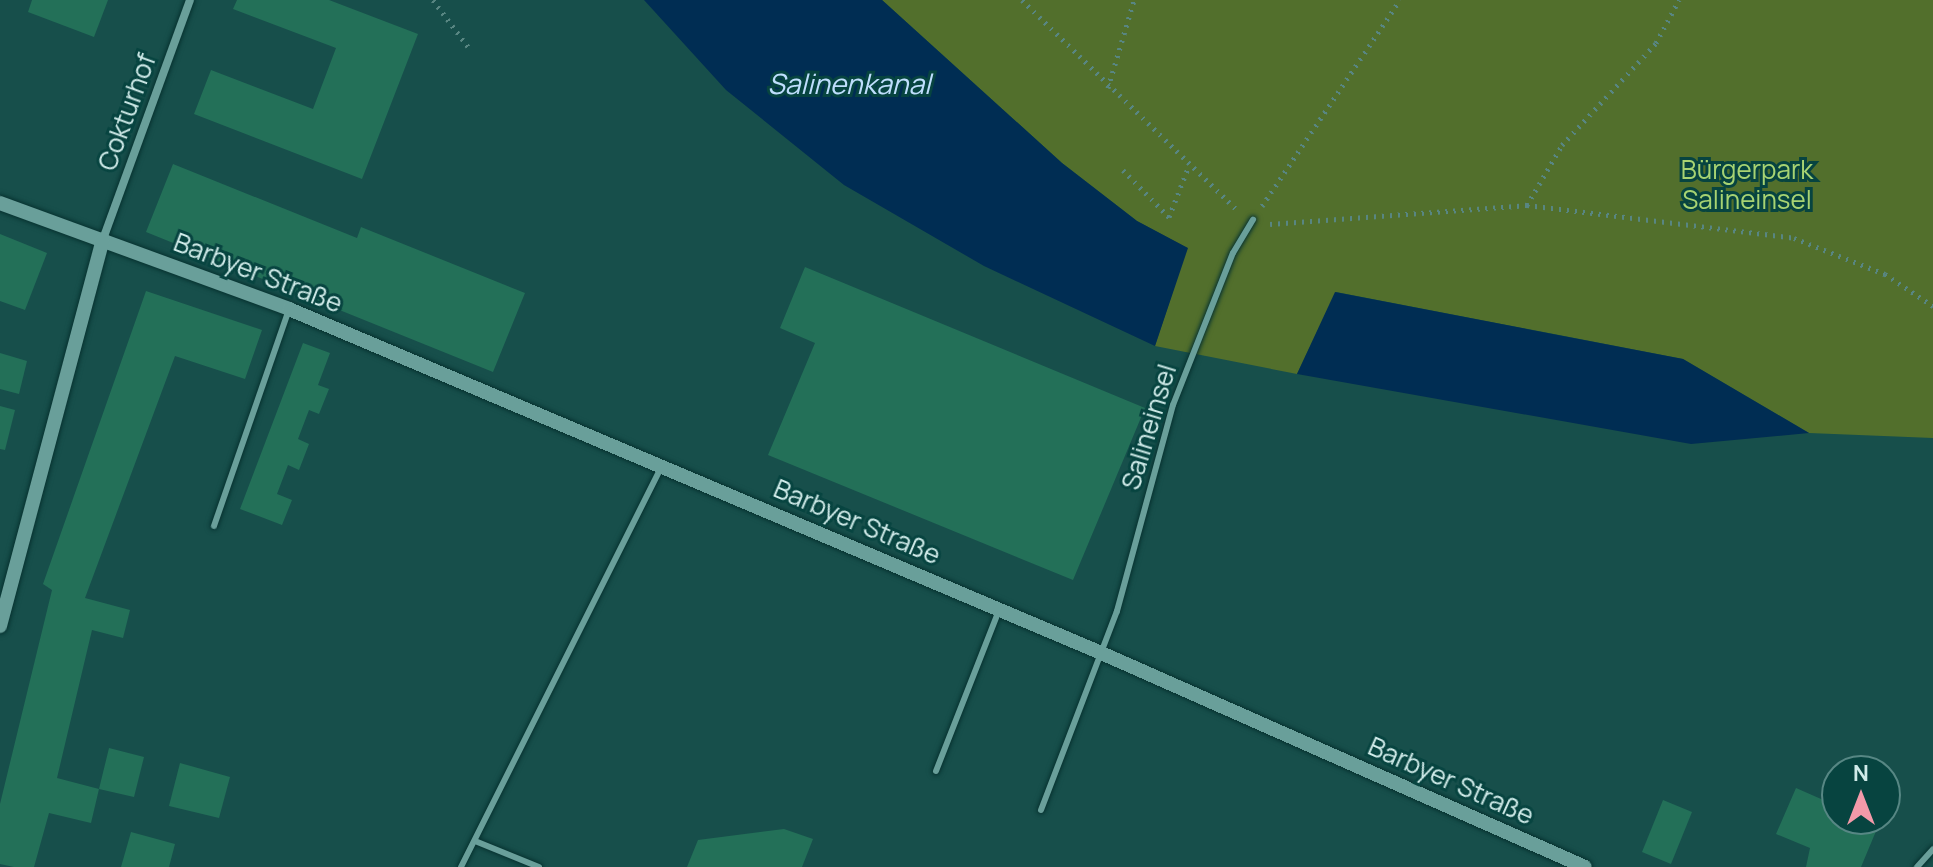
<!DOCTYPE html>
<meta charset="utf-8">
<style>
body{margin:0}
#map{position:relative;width:1933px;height:867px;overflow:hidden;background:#174f4b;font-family:Manrope,sans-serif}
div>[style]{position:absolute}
.green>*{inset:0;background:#526f2c}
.water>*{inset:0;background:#002d53}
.building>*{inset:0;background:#237058}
.path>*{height:5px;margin-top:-2.5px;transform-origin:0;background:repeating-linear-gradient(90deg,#588682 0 2px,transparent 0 8px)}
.roads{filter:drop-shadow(0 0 2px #073230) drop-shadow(0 0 2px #073230)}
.service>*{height:6px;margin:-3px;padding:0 3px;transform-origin:3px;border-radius:3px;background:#699f9a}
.minor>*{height:8px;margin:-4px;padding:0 4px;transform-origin:4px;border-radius:4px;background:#699f9a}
.tertiary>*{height:14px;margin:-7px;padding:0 7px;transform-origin:7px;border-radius:7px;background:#699f9a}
span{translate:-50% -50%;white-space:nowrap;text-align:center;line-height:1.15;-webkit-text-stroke:6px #074440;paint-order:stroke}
.street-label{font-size:26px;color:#d0ebe9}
.park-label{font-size:26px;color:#a7d372}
.water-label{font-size:28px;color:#bfdefd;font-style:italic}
.north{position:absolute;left:1821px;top:755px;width:80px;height:80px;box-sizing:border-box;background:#074440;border:2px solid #578784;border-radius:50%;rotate:0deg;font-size:22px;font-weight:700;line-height:32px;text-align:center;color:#d0ebe9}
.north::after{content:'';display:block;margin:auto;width:28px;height:36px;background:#f39aa9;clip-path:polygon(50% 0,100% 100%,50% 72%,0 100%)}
</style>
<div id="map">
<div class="green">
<i style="clip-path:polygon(882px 0,1933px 0,1933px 438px,1809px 433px,1683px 359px,1336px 292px,1297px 374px,1155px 346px,1187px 248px,1137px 221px,1062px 163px)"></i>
</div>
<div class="water">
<i style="clip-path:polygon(644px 0,882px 0,1062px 163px,1137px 221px,1188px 248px,1155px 346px,984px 266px,844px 185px,726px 90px)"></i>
<i style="clip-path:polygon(1335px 292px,1683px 359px,1809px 433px,1691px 444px,1297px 374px)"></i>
</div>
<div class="building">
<i style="clip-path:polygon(32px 0,108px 0,94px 37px,28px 12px)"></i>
<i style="clip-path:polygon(237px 0,329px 0,418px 34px,362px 179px,194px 114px,211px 70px,313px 109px,336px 48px,233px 9px)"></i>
<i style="clip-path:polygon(173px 164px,357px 238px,361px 227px,525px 293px,493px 372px,146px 232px)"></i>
<i style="clip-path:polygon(0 234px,47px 253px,25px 310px,0 301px)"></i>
<i style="clip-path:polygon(805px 267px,1145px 408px,1073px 580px,768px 455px,815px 343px,780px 328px)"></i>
<i style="clip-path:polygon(146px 291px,262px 330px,245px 379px,175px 356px,85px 598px,130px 610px,123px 638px,92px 630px,57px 778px,99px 789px,109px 748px,144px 757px,134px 797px,99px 789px,91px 823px,49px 813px,34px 867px,14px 867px,0 864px,0 804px,52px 590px,43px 584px)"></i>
<i style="clip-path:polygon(303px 343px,330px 353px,318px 385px,329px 389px,319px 414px,309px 410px,298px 439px,309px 444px,299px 470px,288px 465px,277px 494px,292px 500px,282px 525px,240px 509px)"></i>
<i style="clip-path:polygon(0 353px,27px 361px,19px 394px,0 389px)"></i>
<i style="clip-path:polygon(0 406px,15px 410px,5px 450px,0 449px)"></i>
<i style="clip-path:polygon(180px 763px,230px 777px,219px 818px,169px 806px)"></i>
<i style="clip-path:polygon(1796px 788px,1837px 806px,1837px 819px,1879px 824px,1861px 867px,1806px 867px,1810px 848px,1776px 834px)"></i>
<i style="clip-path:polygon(1663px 800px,1692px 812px,1671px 864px,1642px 852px)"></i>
<i style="clip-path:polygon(784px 829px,813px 839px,802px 867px,687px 867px,698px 840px)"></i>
<i style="clip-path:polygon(131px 832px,175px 844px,169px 867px,121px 867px)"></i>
</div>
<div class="path">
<i style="left:433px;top:0;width:60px;rotate:53.1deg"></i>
<i style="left:1022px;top:0;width:303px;rotate:44.3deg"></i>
<i style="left:1108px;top:88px;width:92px;rotate:-73.5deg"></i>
<i style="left:1123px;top:170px;width:66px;rotate:45.6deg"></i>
<i style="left:1169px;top:217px;width:53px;rotate:-68.8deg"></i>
<i style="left:1527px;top:205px;width:69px;rotate:-59.7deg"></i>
<i style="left:1562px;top:145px;width:139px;rotate:-47.3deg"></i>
<i style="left:1656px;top:43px;width:49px;rotate:-61.9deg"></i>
<i style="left:1262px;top:206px;width:248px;rotate:-56.2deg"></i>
<i style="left:1270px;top:224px;width:258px;rotate:-4.2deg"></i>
<i style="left:1527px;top:205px;width:269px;rotate:7deg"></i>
<i style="left:1794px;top:238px;width:98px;rotate:21.6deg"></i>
<i style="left:1885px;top:274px;width:58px;rotate:33.7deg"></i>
</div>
<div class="roads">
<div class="service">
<i style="left:214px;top:526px;width:230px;rotate:-70.9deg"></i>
<i style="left:936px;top:771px;width:173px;rotate:-68.6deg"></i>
<i style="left:1041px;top:810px;width:213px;rotate:-69.1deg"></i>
<i style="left:1117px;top:611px;width:213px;rotate:-74.8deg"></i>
<i style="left:1173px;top:405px;width:163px;rotate:-68.5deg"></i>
<i style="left:1233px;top:253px;width:39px;rotate:-59deg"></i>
<i style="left:475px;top:841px;width:69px;rotate:22.1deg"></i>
<i style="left:461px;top:867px;width:445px;rotate:-63.4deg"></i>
<i style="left:1917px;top:867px;width:24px;rotate:-48deg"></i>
</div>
<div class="minor">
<i style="left:103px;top:239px;width:254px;rotate:-70deg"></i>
</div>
<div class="tertiary">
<i style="left:0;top:203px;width:308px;rotate:20.1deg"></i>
<i style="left:289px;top:309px;width:880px;rotate:22.95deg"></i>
<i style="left:1099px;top:652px;width:531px;rotate:23.86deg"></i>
<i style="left:0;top:626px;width:400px;rotate:-75.1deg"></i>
</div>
</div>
<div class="street-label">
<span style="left:127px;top:112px;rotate:-70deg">Cokturhof</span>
<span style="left:258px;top:273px;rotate:21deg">Barbyer Straße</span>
<span style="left:1149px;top:427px;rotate:-73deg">Salineinsel</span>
<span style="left:857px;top:522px;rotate:23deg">Barbyer Straße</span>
<span style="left:1451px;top:781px;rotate:24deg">Barbyer Straße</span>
</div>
<div class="park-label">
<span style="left:1747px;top:185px">Bürgerpark<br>Salineinsel</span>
</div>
<div class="water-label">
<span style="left:849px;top:83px">Salinenkanal</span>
</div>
<div class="north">N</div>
</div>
